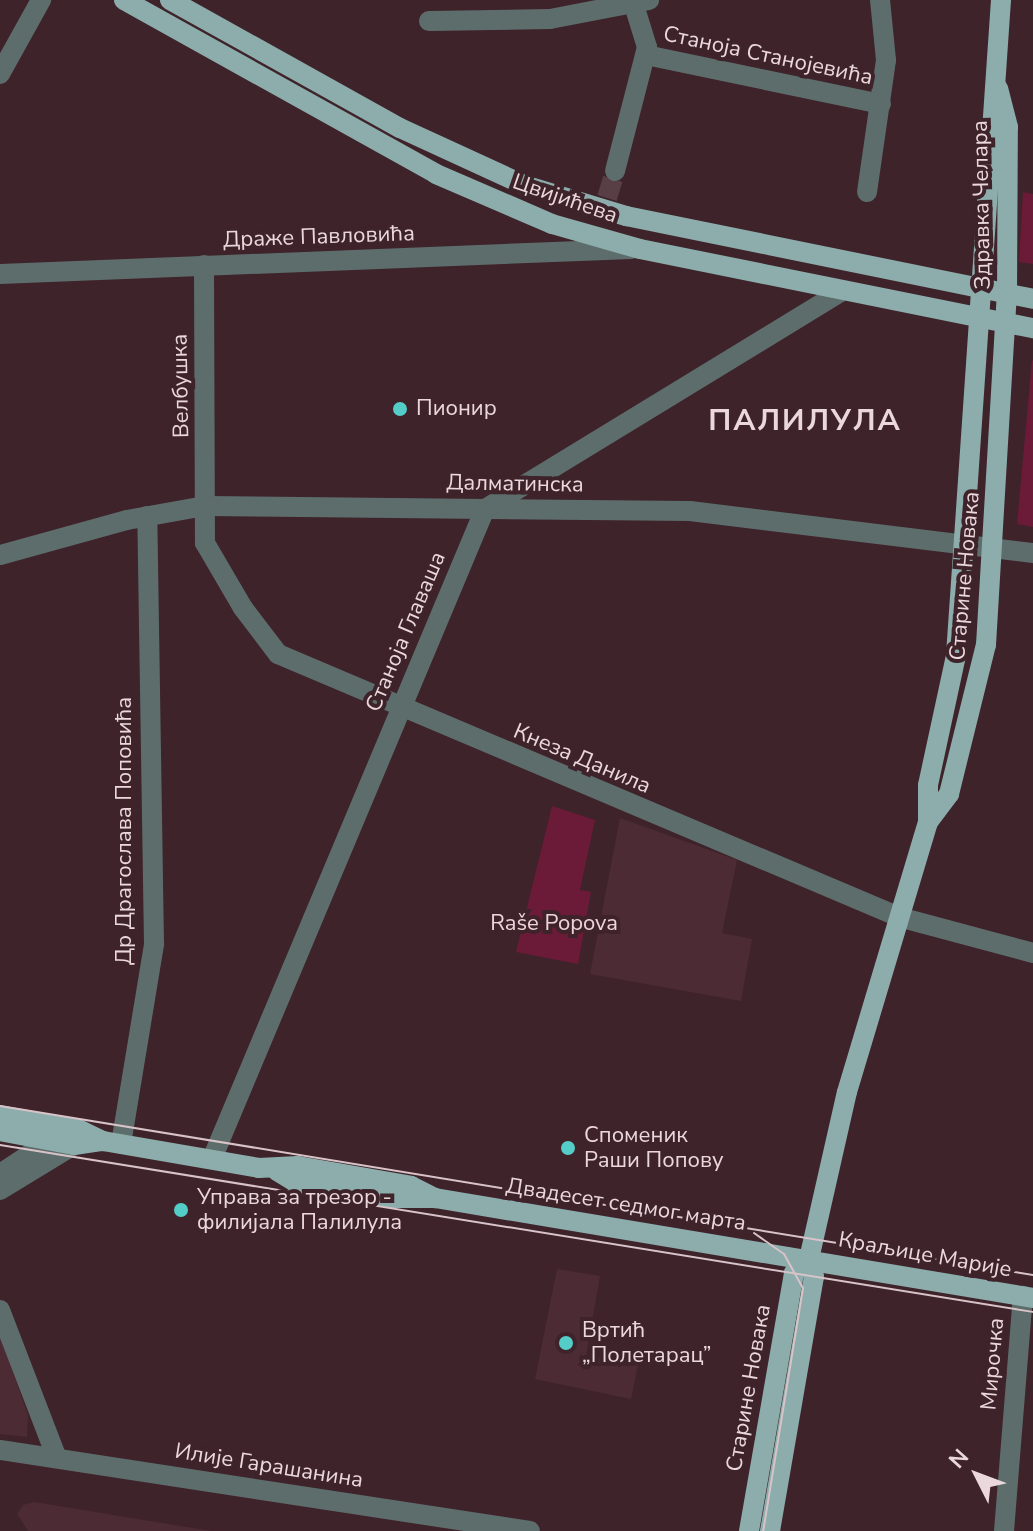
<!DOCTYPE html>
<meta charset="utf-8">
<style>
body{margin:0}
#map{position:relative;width:1033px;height:1531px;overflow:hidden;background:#3e232a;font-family:"Nunito Sans",sans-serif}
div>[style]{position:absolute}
.built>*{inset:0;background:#4d2b34}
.green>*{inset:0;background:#6b1b38}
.minor-tunnel>*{height:20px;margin-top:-10px;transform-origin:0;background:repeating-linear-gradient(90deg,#583e45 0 20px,transparent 0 30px)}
.minor>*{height:20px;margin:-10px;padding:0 10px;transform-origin:10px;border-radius:10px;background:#5d6d6c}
.major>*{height:20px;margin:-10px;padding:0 10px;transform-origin:10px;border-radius:10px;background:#8cadab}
.tram>*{height:2px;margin:-1px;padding:0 1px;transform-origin:1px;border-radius:1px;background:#d7c3c8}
.dots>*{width:22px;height:22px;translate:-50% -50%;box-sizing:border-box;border:4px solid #3e232a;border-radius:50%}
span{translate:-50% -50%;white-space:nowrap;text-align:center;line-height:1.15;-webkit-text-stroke:8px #3e232a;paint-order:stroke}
.street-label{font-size:22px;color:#ebd8dc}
.poi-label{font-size:22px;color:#ebd8dc}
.left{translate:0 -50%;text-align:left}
.park-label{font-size:22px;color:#efd5db}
.district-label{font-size:30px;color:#ebd8dc;font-weight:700;letter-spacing:2px}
.north{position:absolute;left:937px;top:1435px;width:80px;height:80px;-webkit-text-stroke:6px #3e232a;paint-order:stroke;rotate:312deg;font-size:22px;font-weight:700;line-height:32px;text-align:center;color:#ebd8dc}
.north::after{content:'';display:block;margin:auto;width:28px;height:36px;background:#ebd8dc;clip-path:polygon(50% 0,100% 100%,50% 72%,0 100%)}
</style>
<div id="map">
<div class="built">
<i style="clip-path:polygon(620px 818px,737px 860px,722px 933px,752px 939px,741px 1001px,590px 974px)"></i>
<i style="clip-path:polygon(557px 1269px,600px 1276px,586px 1356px,638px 1365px,631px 1399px,535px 1379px)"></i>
<i style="clip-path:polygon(0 1335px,28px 1415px,27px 1437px,0 1434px)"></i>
<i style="clip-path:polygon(34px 1502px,211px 1531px,28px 1531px,17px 1514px,23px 1505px)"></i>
</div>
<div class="green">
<i style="clip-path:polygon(1023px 192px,1033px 194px,1033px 264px,1019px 262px)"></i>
<i style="clip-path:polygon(1032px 360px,1033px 361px,1033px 527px,1017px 524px)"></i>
<i style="clip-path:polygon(552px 806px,595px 820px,580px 890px,591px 892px,578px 964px,516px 952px)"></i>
</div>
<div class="minor-tunnel">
<i style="left:607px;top:198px;width:28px;rotate:-73deg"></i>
</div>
<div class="minor">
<i style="left:429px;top:21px;width:121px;rotate:-0.9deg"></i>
<i style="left:550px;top:19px;width:101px;rotate:-10.9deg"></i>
<i style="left:646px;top:55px;width:240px;rotate:11.8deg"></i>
<i style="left:0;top:74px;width:85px;rotate:-61deg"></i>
<i style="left:615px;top:171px;width:128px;rotate:-75.5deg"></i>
<i style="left:647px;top:47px;width:44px;rotate:-107.2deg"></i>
<i style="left:867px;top:192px;width:133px;rotate:-81.8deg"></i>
<i style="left:886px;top:60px;width:60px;rotate:-95.7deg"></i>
<i style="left:204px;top:265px;width:278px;rotate:89.8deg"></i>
<i style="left:205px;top:543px;width:75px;rotate:59.7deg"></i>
<i style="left:243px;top:608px;width:58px;rotate:52.7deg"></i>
<i style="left:278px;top:654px;width:674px;rotate:22.95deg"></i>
<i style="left:899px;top:917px;width:139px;rotate:15deg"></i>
<i style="left:0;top:274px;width:632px;rotate:-2.27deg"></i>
<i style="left:0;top:555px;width:132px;rotate:-15.4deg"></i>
<i style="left:127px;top:520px;width:79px;rotate:-10.2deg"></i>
<i style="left:205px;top:506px;width:485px;rotate:0.6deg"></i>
<i style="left:690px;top:511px;width:346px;rotate:7deg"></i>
<i style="left:121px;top:1144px;width:203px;rotate:-80.6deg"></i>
<i style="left:154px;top:944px;width:428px;rotate:-90.9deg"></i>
<i style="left:212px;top:1159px;width:705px;rotate:-67.22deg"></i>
<i style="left:485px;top:509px;width:417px;rotate:-31.4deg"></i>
<i style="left:0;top:1174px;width:71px;rotate:-33.5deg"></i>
<i style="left:0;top:1190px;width:87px;rotate:-31.3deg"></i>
<i style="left:0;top:1310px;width:156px;rotate:69deg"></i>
<i style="left:0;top:1450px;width:536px;rotate:8.69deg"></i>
<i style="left:1004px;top:1531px;width:236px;rotate:-85.4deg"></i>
</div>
<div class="major">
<i style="left:124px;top:0;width:357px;rotate:29.1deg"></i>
<i style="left:436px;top:174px;width:126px;rotate:23.3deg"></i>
<i style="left:552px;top:224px;width:91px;rotate:15.9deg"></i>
<i style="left:640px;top:249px;width:401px;rotate:11.4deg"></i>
<i style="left:170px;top:0;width:263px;rotate:29.1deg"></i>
<i style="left:400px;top:128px;width:136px;rotate:24.7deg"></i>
<i style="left:524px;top:185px;width:107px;rotate:16.9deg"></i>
<i style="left:626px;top:216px;width:415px;rotate:11.5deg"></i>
<i style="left:928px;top:822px;width:35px;rotate:-53deg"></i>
<i style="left:949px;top:794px;width:154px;rotate:-76.1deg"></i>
<i style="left:986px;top:645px;width:351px;rotate:-86.6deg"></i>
<i style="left:1007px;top:295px;width:168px;rotate:-89.7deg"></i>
<i style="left:1008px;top:127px;width:40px;rotate:-104.4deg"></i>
<i style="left:0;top:1115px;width:79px;rotate:10.2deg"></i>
<i style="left:78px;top:1129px;width:28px;rotate:26deg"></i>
<i style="left:103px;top:1141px;width:158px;rotate:9.8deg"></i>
<i style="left:259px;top:1168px;width:39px;rotate:-3deg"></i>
<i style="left:298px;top:1166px;width:115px;rotate:10deg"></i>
<i style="left:411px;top:1186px;width:27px;rotate:27deg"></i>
<i style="left:0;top:1131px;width:75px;rotate:10.7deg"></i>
<i style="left:74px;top:1145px;width:29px;rotate:-8deg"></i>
<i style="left:277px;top:1171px;width:21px;rotate:31deg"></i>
<i style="left:295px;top:1182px;width:97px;rotate:9.5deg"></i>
<i style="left:391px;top:1198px;width:44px"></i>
<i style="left:435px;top:1198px;width:606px;rotate:9.49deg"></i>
<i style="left:749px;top:1531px;width:262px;rotate:-80.1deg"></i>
<i style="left:794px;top:1273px;width:21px;rotate:-43deg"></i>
<i style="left:770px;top:1531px;width:258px;rotate:-80.2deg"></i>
<i style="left:814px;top:1277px;width:19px;rotate:-106deg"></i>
<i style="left:809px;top:1259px;width:171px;rotate:-77.2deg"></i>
<i style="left:847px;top:1092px;width:282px;rotate:-73.3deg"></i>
<i style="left:928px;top:822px;width:37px;rotate:-90deg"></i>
<i style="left:928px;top:785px;width:133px;rotate:-77.8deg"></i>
<i style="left:956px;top:655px;width:657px;rotate:-86.07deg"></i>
</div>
<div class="tram">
<i style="left:0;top:1106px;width:1047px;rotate:9.29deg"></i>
<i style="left:0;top:1145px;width:1046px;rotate:9.18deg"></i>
<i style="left:754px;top:1233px;width:37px;rotate:35deg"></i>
<i style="left:784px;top:1254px;width:39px;rotate:61deg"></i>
<i style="left:803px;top:1288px;width:246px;rotate:99.3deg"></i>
</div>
<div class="dots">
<i style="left:400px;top:409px;background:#54cdc8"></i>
<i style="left:568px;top:1148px;background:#54cdc8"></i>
<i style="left:181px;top:1210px;background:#54cdc8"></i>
<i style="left:566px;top:1343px;background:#54cdc8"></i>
</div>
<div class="street-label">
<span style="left:768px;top:56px;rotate:12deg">Станоја Станојевића</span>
<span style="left:565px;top:199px;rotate:19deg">Цвијићева</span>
<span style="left:982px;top:205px;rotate:-91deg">Здравка Челара</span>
<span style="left:319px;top:237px;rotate:-2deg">Драже Павловића</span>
<span style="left:181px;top:386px;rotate:-91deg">Велбушка</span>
<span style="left:515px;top:484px;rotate:1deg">Далматинска</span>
<span style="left:965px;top:576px;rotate:-85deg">Старине Новака</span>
<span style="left:406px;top:632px;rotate:-67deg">Станоја Главаша</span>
<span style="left:582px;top:759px;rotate:23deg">Кнеза Данила</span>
<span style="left:125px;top:831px;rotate:-90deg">Др Драгослава Поповића</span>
<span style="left:626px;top:1205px;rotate:9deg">Двадесет седмог марта</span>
<span style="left:925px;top:1255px;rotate:10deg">Краљице Марије</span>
<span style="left:993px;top:1364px;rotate:-85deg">Мирочка</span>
<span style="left:749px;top:1388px;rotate:-80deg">Старине Новака</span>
<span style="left:269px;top:1466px;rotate:9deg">Илије Гарашанина</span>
</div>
<div class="poi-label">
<span class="left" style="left:416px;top:409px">Пионир</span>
<span class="left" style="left:584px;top:1148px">Споменик<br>Раши Попову</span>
<span class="left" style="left:197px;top:1210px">Управа за трезор -<br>филијала Палилула</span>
<span class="left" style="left:582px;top:1343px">Вртић<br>„Полетарац”</span>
</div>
<div class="park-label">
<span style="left:554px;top:924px">Raše Popova</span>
</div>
<div class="district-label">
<span style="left:805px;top:421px">ПАЛИЛУЛА</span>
</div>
<div class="north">N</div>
</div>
